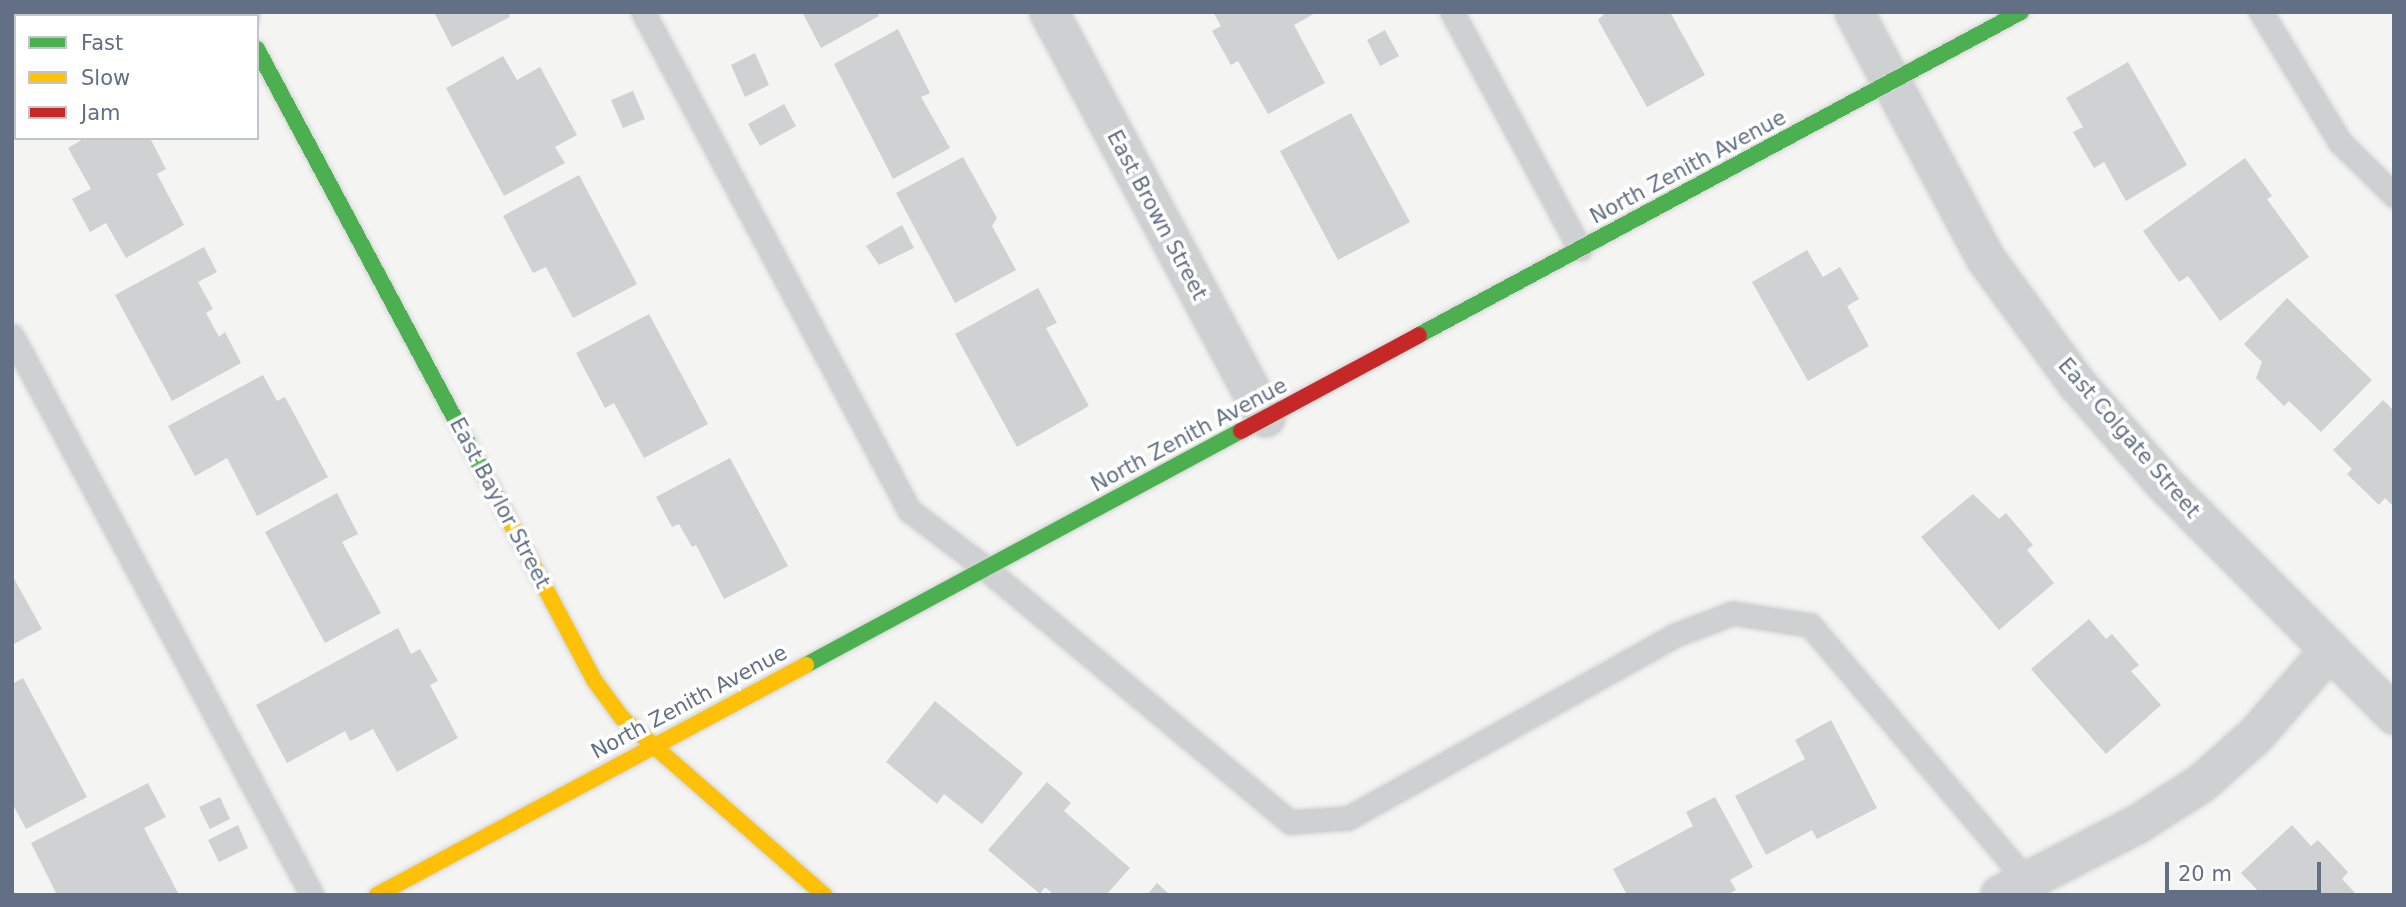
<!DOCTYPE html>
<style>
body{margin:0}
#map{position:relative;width:2406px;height:907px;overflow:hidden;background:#f4f4f2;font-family:"DejaVu Sans",sans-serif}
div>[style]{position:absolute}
.building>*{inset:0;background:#d0d1d2}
.roads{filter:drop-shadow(0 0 2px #d0d2d3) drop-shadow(0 0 2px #d0d2d3)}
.lane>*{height:23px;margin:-11.5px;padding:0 11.5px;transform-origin:11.5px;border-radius:11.5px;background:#cfd0d1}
.street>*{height:38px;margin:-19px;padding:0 19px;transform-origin:19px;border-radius:19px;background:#cfd0d1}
.fast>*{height:16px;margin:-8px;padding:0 8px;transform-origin:8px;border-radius:8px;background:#4caf50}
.slow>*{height:16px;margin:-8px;padding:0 8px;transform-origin:8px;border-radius:8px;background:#ffc107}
.jam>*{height:16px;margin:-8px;padding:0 8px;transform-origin:8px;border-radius:8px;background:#c62828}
span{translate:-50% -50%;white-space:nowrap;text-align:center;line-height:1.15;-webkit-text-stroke:7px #fff;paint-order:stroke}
.street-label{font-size:21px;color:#626f85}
.frame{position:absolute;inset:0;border:14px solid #626f85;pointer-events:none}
.legend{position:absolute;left:14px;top:14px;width:245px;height:126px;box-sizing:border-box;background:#fff;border:2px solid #c0c5ce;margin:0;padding:9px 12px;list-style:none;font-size:21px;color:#626f85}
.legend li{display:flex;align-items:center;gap:14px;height:35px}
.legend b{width:35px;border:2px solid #c0c5ce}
.scale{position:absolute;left:2165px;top:862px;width:156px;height:32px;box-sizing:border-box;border:4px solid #626f85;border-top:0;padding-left:9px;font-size:21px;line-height:24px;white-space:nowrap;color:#626f85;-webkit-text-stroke:5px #fff;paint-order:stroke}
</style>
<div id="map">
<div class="building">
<i style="clip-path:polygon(12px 12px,81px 12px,83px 16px,16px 16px,16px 48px)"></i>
<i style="clip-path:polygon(434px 12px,508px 12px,510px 17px,452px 47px)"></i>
<i style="clip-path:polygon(802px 12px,877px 12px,879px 16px,821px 48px)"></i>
<i style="clip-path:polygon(1213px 12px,1317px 12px,1294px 25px,1325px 83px,1268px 114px,1238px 61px,1231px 65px,1212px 31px,1221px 26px)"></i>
<i style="clip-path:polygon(1606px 12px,1670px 12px,1705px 75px,1647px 107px,1598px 20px)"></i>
<i style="clip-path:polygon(898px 29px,930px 93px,921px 97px,950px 148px,893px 179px,834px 64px)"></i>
<i style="clip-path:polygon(1385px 30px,1399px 56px,1380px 66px,1367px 40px)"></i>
<i style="clip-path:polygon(755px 53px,769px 85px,745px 97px,731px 65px)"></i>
<i style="clip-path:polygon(503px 56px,517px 80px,540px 67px,577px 135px,555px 147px,565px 163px,504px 196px,446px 88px)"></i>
<i style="clip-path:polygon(2128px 62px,2187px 165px,2126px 201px,2104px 162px,2094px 168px,2073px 132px,2083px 127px,2066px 98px)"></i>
<i style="clip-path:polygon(633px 91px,645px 119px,623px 128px,611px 100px)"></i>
<i style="clip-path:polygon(784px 104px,796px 126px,760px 146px,748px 124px)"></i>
<i style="clip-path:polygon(1351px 113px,1410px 222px,1338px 260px,1280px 151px)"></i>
<i style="clip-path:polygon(85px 138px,150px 138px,166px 169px,157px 174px,184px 225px,126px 258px,106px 223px,90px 232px,72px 199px,91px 189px,68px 148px)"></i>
<i style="clip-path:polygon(963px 157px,997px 218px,992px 226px,1016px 270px,955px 303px,896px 193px)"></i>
<i style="clip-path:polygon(2245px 158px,2272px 196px,2267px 199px,2309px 257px,2220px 321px,2188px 276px,2179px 282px,2143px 231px)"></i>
<i style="clip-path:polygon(579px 175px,637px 284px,573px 318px,546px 267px,533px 273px,503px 216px)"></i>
<i style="clip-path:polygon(902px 225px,914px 248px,879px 265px,866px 246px)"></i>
<i style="clip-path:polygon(204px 247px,217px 272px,198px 282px,213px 309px,206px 313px,219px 337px,225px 332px,241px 363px,172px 401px,115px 295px)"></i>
<i style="clip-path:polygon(1807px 250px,1823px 277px,1840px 267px,1859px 299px,1847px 306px,1869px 346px,1808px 381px,1752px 282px)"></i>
<i style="clip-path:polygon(1038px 288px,1057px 323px,1046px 328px,1089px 406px,1017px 447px,955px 334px)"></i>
<i style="clip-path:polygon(2287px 298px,2372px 380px,2321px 432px,2289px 401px,2284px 406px,2256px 378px,2262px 362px,2244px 344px)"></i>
<i style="clip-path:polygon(649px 314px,708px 424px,644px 458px,614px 403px,605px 408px,576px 353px)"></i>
<i style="clip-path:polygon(263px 375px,277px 401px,285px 397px,328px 477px,257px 516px,227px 458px,195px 476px,168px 426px)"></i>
<i style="clip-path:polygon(2383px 400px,2394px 411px,2394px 507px,2385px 498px,2379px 505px,2347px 474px,2352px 469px,2333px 450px)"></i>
<i style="clip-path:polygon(730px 458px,788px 566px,724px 599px,696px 545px,692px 547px,679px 524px,672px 527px,656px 497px)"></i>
<i style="clip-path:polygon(337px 493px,358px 534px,342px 542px,381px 613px,325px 643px,265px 532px)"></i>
<i style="clip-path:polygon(1973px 494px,1999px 519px,2006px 513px,2033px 545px,2027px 550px,2054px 583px,1999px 630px,1921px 537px)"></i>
<i style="clip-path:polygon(12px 575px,42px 629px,12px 645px)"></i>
<i style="clip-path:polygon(2089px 619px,2106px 639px,2112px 634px,2139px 665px,2131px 671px,2161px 705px,2106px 754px,2031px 669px)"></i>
<i style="clip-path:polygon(398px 628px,411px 654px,420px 649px,438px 681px,430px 685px,458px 738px,397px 772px,373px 729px,350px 741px,345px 731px,287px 763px,256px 705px)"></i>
<i style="clip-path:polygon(23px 678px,87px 797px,26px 829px,12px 803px,12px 684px)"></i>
<i style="clip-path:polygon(935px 701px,1023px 773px,982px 824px,944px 794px,937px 804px,886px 762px)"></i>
<i style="clip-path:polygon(1831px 720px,1877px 808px,1817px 839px,1812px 830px,1766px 855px,1735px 796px,1805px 759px,1795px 740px)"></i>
<i style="clip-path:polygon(1047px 782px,1071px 803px,1064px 811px,1130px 868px,1106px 895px,1054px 895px,1045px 887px,1040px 894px,988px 850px)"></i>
<i style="clip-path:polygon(148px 783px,166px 817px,144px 828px,178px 893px,57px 895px,31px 843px)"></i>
<i style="clip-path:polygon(220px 797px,230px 819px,210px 829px,199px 807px)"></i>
<i style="clip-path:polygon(1715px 797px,1753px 867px,1730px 880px,1736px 890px,1726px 895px,1627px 895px,1613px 869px,1693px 826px,1686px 812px)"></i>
<i style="clip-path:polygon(238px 825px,248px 848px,219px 862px,208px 840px)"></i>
<i style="clip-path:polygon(2292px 825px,2311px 846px,2318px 840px,2348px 872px,2342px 879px,2357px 895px,2262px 895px,2241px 873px)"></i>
<i style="clip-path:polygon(1157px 883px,1170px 895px,1147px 895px)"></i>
</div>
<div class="roads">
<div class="lane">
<i style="left:643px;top:12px;width:565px;rotate:61.89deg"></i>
<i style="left:909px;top:510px;width:96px;rotate:37.3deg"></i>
<i style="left:985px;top:568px;width:397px;rotate:39.8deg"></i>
<i style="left:1290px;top:822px;width:58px;rotate:-3.9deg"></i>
<i style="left:1348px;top:818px;width:375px;rotate:-29.2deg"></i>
<i style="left:1675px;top:635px;width:62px;rotate:-20.8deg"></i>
<i style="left:1733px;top:613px;width:78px;rotate:8.9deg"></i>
<i style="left:1810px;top:625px;width:348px;rotate:49.7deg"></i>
<i style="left:1452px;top:12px;width:269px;rotate:61.6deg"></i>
<i style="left:2261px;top:12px;width:152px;rotate:58.7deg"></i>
<i style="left:2340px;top:142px;width:76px;rotate:44.5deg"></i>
<i style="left:12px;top:336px;width:634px;rotate:61.78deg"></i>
</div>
<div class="street">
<i style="left:238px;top:12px;width:4px;rotate:63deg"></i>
<i style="left:1049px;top:12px;width:460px;rotate:61.9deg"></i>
<i style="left:1854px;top:12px;width:280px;rotate:61.9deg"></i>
<i style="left:1986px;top:259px;width:156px;rotate:53.9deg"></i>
<i style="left:2078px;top:385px;width:128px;rotate:48.8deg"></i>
<i style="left:2162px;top:481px;width:330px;rotate:45.2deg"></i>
<i style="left:2000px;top:895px;width:155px;rotate:-27.2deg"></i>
<i style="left:2138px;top:824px;width:76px;rotate:-32.6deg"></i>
<i style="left:2202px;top:783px;width:72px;rotate:-41.6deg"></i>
<i style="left:2256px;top:735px;width:113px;rotate:-49deg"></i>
</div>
<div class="fast">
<i style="left:257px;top:49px;width:515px;rotate:61.84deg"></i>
<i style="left:1419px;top:335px;width:683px;rotate:-28.22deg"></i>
<i style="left:806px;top:665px;width:494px;rotate:-28.3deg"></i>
</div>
<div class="slow">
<i style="left:500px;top:503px;width:200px;rotate:62deg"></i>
<i style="left:594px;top:680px;width:47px;rotate:53.6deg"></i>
<i style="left:622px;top:718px;width:269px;rotate:41.2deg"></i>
<i style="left:377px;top:895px;width:487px;rotate:-28.2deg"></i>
</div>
<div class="jam">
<i style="left:1241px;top:431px;width:202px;rotate:-28.3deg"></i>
</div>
</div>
<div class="street-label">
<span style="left:1688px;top:167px;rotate:-28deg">North Zenith Avenue</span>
<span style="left:1157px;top:215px;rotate:62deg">East Brown Street</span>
<span style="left:1189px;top:435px;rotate:-28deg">North Zenith Avenue</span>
<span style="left:2129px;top:438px;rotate:49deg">East Colgate Street</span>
<span style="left:500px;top:503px;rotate:62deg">East Baylor Street</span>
<span style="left:689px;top:702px;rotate:-28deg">North Zenith Avenue</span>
</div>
<div class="frame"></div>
<ul class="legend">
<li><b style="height:9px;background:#4caf50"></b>Fast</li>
<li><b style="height:9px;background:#ffc107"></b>Slow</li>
<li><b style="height:9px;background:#c62828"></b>Jam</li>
</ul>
<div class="scale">20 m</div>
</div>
